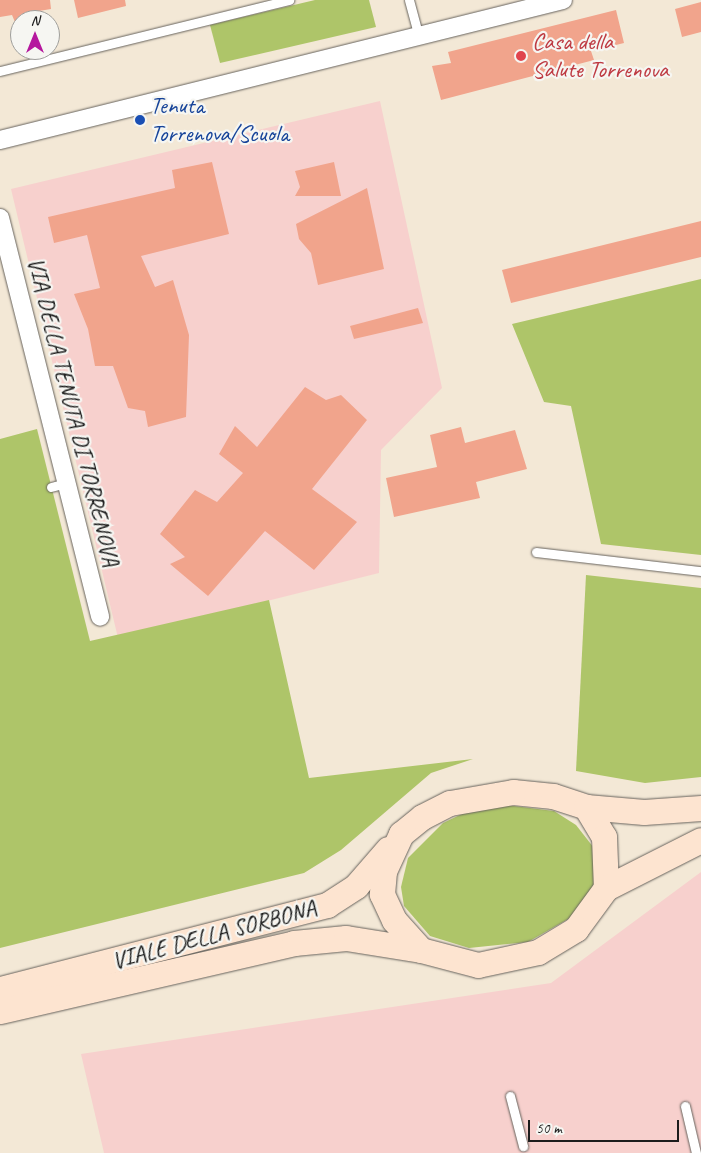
<!DOCTYPE html>
<style>
body{margin:0}
#map{position:relative;width:701px;height:1153px;overflow:hidden;background:#f3e8d6;font-family:Caveat,sans-serif}
div>[style]{position:absolute}
.built>*{inset:0;background:#f7d0cd}
.green>*{inset:0;background:#aec569}
.building>*{inset:0;background:#f1a48c}
.roads{filter:drop-shadow(0 0 1px #67635d) drop-shadow(0 0 1px #67635d)}
.lane>*{height:9px;margin:-4.5px;padding:0 4.5px;transform-origin:4.5px;border-radius:4.5px;background:#fff}
.street>*{height:18px;margin:-9px;padding:0 9px;transform-origin:9px;border-radius:9px;background:#fff}
.secondary>*{height:25px;margin:-12.5px;padding:0 12.5px;transform-origin:12.5px;border-radius:12.5px;background:#fde4d0}
.dots>*{width:14px;height:14px;translate:-50% -50%;box-sizing:border-box;border:2px solid #f6f6f2;border-radius:50%}
span{translate:-50% -50%;white-space:nowrap;text-align:center;line-height:1.15;-webkit-text-stroke:4.5px #f6f6f2;paint-order:stroke}
.health-label{font-size:24px;color:#be3a42}
.left{translate:0 -50%;text-align:left}
.transit-label{font-size:24px;color:#164399}
.street-label{font-size:24px;color:#1c1c1c}
.north{position:absolute;left:10px;top:10px;width:50px;height:50px;box-sizing:border-box;background:#f6f6f2;border:1px solid #9f9f9c;border-radius:50%;rotate:0deg;font-size:14px;font-weight:700;line-height:20px;text-align:center;color:#1c1c1c}
.north::after{content:'';display:block;margin:auto;width:18px;height:22px;background:#b5179e;clip-path:polygon(50% 0,100% 100%,50% 72%,0 100%)}
.scale{position:absolute;left:528px;top:1120px;width:151px;height:22px;box-sizing:border-box;border:2px solid #1c1c1c;border-top:0;padding-left:6px;font-size:15px;line-height:18px;white-space:nowrap;color:#1c1c1c;-webkit-text-stroke:4px #f6f6f2;paint-order:stroke}
</style>
<div id="map">
<div class="built">
<i style="clip-path:polygon(380px 101px,442px 388px,381px 450px,379px 573px,118px 638px,11px 189px)"></i>
<i style="clip-path:polygon(701px 872px,701px 1153px,104px 1153px,81px 1054px,551px 983px)"></i>
</div>
<div class="green">
<i style="clip-path:polygon(315px 0,369px 0,376px 27px,220px 63px,210px 25px)"></i>
<i style="clip-path:polygon(701px 279px,701px 555px,601px 544px,571px 406px,544px 402px,512px 324px)"></i>
<i style="clip-path:polygon(37px 429px,90px 641px,269px 600px,309px 778px,473px 759px,431px 773px,341px 850px,304px 873px,0 948px,0 439px)"></i>
<i style="clip-path:polygon(586px 575px,701px 588px,701px 777px,645px 783px,576px 771px)"></i>
<i style="clip-path:polygon(505px 805px,554px 811px,576px 825px,594px 848px,596px 885px,570px 918px,528px 942px,469px 948px,430px 936px,404px 906px,401px 887px,408px 858px,443px 823px,464px 813px)"></i>
</div>
<div class="building">
<i style="clip-path:polygon(0 0,50px 0,51px 9px,27px 13px,28px 20px,20px 20px,20px 34px,12px 15px,0 17px)"></i>
<i style="clip-path:polygon(74px 0,125px 0,126px 6px,78px 18px)"></i>
<i style="clip-path:polygon(701px 2px,701px 32px,682px 37px,675px 9px)"></i>
<i style="clip-path:polygon(616px 10px,624px 43px,591px 51px,594px 60px,441px 100px,432px 66px,451px 63px,448px 52px)"></i>
<i style="clip-path:polygon(212px 162px,229px 234px,141px 256px,155px 287px,173px 280px,189px 335px,186px 417px,148px 427px,145px 411px,128px 408px,113px 366px,95px 366px,88px 329px,74px 294px,100px 288px,87px 235px,54px 243px,48px 217px,175px 188px,172px 170px)"></i>
<i style="clip-path:polygon(334px 162px,341px 196px,295px 196px,300px 187px,295px 171px)"></i>
<i style="clip-path:polygon(367px 188px,384px 269px,318px 285px,311px 253px,299px 239px,296px 224px)"></i>
<i style="clip-path:polygon(701px 221px,701px 257px,511px 303px,502px 270px)"></i>
<i style="clip-path:polygon(418px 308px,423px 323px,354px 339px,350px 326px)"></i>
<i style="clip-path:polygon(305px 387px,326px 400px,341px 395px,367px 420px,312px 489px,357px 522px,314px 570px,265px 531px,208px 596px,170px 564px,185px 557px,160px 534px,195px 490px,217px 502px,243px 473px,219px 454px,235px 426px,257px 447px)"></i>
<i style="clip-path:polygon(461px 427px,465px 443px,515px 430px,527px 469px,476px 482px,480px 498px,394px 517px,386px 478px,437px 467px,430px 435px)"></i>
</div>
<div class="roads">
<div class="lane">
<i style="left:409px;top:0;width:38px;rotate:75deg"></i>
<i style="left:0;top:71px;width:298px;rotate:-13.8deg"></i>
<i style="left:51px;top:487px;width:16px;rotate:-15deg"></i>
<i style="left:536px;top:552px;width:166px;rotate:6.6deg"></i>
<i style="left:510px;top:1096px;width:52px;rotate:75.4deg"></i>
<i style="left:685px;top:1106px;width:48px;rotate:76.8deg"></i>
</div>
<div class="street">
<i style="left:0;top:140px;width:580px;rotate:-13.96deg"></i>
<i style="left:0;top:218px;width:411px;rotate:75.9deg"></i>
</div>
<div class="secondary">
<i style="left:513px;top:792px;width:40px;rotate:5.7deg"></i>
<i style="left:553px;top:796px;width:35px;rotate:18deg"></i>
<i style="left:586px;top:807px;width:35px;rotate:59deg"></i>
<i style="left:604px;top:837px;width:51px;rotate:87.8deg"></i>
<i style="left:606px;top:888px;width:51px;rotate:126.2deg"></i>
<i style="left:576px;top:929px;width:44px;rotate:148.8deg"></i>
<i style="left:538px;top:952px;width:61px;rotate:167.8deg"></i>
<i style="left:478px;top:965px;width:59px;rotate:-165.3deg"></i>
<i style="left:421px;top:950px;width:40px;rotate:-132deg"></i>
<i style="left:394px;top:920px;width:29px;rotate:-115deg"></i>
<i style="left:382px;top:894px;width:23px;rotate:-85deg"></i>
<i style="left:384px;top:871px;width:41px;rotate:-65.3deg"></i>
<i style="left:401px;top:834px;width:27px;rotate:-39deg"></i>
<i style="left:422px;top:817px;width:31px;rotate:-27deg"></i>
<i style="left:450px;top:803px;width:64px;rotate:-9.9deg"></i>
<i style="left:586px;top:807px;width:58px;rotate:4.9deg"></i>
<i style="left:644px;top:812px;width:57px;rotate:-4deg"></i>
<i style="left:606px;top:888px;width:106px;rotate:-26.8deg"></i>
<i style="left:0;top:989px;width:338px;rotate:-14.4deg"></i>
<i style="left:327px;top:905px;width:35px;rotate:-33deg"></i>
<i style="left:356px;top:886px;width:49px;rotate:-49.1deg"></i>
<i style="left:0;top:1011px;width:302px;rotate:-13deg"></i>
<i style="left:294px;top:943px;width:52px;rotate:-5.5deg"></i>
<i style="left:346px;top:938px;width:76px;rotate:9.1deg"></i>
</div>
</div>
<div class="dots">
<i style="left:521px;top:56px;background:#e0444e"></i>
<i style="left:140px;top:120px;background:#1a4fb4"></i>
</div>
<div class="health-label">
<span class="left" style="left:532px;top:56px">Casa della<br>Salute Torrenova</span>
</div>
<div class="transit-label">
<span class="left" style="left:150px;top:120px">Tenuta<br>Torrenova/Scuola</span>
</div>
<div class="street-label">
<span style="left:73px;top:412px;rotate:76deg">VIA DELLA TENUTA DI TORRENOVA</span>
<span style="left:214px;top:935px;rotate:-15deg">VIALE DELLA SORBONA</span>
</div>
<div class="north">N</div>
<div class="scale">50 m</div>
</div>
